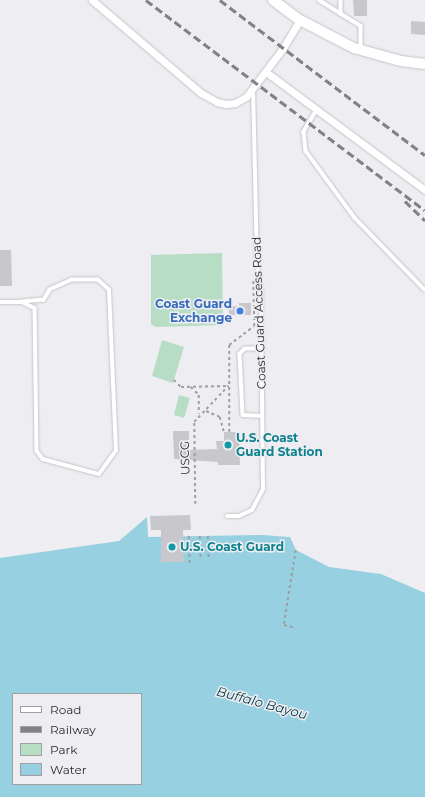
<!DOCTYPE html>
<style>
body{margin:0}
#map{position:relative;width:425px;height:797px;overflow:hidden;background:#eeeef2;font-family:Montserrat,sans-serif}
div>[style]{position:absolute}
.green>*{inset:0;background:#b7ddc5}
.water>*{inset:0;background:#97d0e0}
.building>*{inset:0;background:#c8c8cc}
.path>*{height:1.5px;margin-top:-0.75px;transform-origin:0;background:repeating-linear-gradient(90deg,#9e9ea0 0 3px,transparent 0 6px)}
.roads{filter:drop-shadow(0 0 1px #c4c5c8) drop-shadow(0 0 1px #c4c5c8)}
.service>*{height:3.5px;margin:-1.75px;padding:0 1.75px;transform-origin:1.75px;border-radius:1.75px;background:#fff}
.minor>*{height:7px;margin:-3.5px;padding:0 3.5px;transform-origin:3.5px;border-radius:3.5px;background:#fff}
.secondary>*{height:10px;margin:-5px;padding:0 5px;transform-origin:5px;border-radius:5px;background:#fff}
.rail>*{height:2.5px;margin-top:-1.25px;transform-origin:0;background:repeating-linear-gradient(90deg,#828285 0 8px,transparent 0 12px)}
.dots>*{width:11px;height:11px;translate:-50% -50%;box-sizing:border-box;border:2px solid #eeeef2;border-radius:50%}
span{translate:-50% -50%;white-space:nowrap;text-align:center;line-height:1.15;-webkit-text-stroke:3px #eeeef2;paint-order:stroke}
.shop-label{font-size:12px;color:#366cbe;font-weight:700}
.right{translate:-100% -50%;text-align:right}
.street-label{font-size:12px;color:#2c2c2d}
.culture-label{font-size:12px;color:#0d838f;font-weight:700}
.left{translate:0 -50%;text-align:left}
.water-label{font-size:13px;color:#00333f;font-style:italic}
.legend{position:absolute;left:12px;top:693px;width:130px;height:92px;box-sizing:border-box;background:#eeeef2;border:1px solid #a0a0a3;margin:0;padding:5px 7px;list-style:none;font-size:12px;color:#2c2c2d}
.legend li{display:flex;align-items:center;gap:8px;height:20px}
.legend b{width:20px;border:1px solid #a0a0a3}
</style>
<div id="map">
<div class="green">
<i style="clip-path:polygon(222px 253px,223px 325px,156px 327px,151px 324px,151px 255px)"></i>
<i style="clip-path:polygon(162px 340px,184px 347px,173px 383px,152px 376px)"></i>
<i style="clip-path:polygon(179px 395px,190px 398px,184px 418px,174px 415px)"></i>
</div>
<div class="water">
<i style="clip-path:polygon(evenodd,147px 517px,148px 537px,262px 535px,290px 537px,296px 550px,329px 567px,381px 574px,425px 593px,425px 797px,0 797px,0 558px,119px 541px,147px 517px,13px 694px,141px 694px,141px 784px,13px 784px,13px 694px)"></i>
</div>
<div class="building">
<i style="clip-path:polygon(353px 0,367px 0,367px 16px,354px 16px)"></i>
<i style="clip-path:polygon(411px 21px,425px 22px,425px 35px,411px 34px)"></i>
<i style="clip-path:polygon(0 250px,11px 250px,12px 286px,0 286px)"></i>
<i style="clip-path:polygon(239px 303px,251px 303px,251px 315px,229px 315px,229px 306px,239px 306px)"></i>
<i style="clip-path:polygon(173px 431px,189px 431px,189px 450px,217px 449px,216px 441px,224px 441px,224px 432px,239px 432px,240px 465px,218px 465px,218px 462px,174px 459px)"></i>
<i style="clip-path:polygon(190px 515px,191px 530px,183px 530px,184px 562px,161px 562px,161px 530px,151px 530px,150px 516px)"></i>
</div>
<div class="path">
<i style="left:174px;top:380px;width:10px;rotate:45deg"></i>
<i style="left:181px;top:387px;width:47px;rotate:-1.2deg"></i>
<i style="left:191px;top:387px;width:11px;rotate:45deg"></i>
<i style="left:199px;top:395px;width:19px;rotate:90deg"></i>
<i style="left:206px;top:411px;width:15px;rotate:23deg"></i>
<i style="left:220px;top:417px;width:16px;rotate:75deg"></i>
<i style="left:229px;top:432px;width:87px;rotate:-90deg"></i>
<i style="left:229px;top:345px;width:31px;rotate:-37deg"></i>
<i style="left:254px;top:326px;width:47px;rotate:-91.2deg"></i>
<i style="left:195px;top:504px;width:82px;rotate:-90.7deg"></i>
<i style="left:194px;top:422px;width:50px;rotate:-46.6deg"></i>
<i style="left:189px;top:536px;width:28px;rotate:88deg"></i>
<i style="left:200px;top:536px;width:24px;rotate:88deg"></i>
<i style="left:208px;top:536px;width:24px;rotate:88deg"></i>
<i style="left:296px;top:550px;width:76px;rotate:99.1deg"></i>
<i style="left:284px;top:625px;width:12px;rotate:14deg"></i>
</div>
<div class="roads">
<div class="service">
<i style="left:319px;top:0;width:49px;rotate:31.8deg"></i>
<i style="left:361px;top:26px;width:23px;rotate:90deg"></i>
<i style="left:341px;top:0;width:14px;rotate:90deg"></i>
<i style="left:317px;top:110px;width:26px;rotate:121deg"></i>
<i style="left:304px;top:132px;width:19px;rotate:84deg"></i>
<i style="left:306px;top:151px;width:83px;rotate:53.8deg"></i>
<i style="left:355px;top:218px;width:100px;rotate:45.8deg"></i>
<i style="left:0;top:302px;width:22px"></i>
<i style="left:22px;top:302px;width:14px;rotate:25deg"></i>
<i style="left:35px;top:308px;width:143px;rotate:89.2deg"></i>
<i style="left:37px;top:451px;width:10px;rotate:53deg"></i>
<i style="left:43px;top:459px;width:58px;rotate:15deg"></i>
<i style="left:99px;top:474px;width:29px;rotate:-54deg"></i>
<i style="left:116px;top:451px;width:161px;rotate:-92.5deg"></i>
<i style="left:109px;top:290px;width:15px;rotate:-138deg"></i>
<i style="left:98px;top:280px;width:26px;rotate:180deg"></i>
<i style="left:72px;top:280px;width:24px;rotate:156deg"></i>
<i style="left:50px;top:290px;width:12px;rotate:121deg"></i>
<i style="left:44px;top:300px;width:22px;rotate:175deg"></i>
<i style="left:261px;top:349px;width:16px;rotate:180deg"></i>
<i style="left:245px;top:349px;width:7px;rotate:135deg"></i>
<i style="left:240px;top:354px;width:61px;rotate:87.2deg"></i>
<i style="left:243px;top:415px;width:19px;rotate:3deg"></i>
<i style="left:227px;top:516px;width:12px"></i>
<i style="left:239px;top:516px;width:14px;rotate:-25deg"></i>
<i style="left:252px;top:510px;width:24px;rotate:-62deg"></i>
<i style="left:263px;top:489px;width:196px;rotate:-90.6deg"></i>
<i style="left:261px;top:293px;width:30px;rotate:-98deg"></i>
<i style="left:257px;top:263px;width:174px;rotate:-91.3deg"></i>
</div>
<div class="minor">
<i style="left:92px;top:0;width:143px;rotate:40.5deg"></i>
<i style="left:201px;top:93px;width:18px;rotate:29deg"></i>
<i style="left:217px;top:102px;width:9px;rotate:13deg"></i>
<i style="left:226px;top:104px;width:9px;rotate:-6deg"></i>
<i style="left:235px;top:103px;width:13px;rotate:-29deg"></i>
<i style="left:246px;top:97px;width:61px;rotate:-52.9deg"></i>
<i style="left:283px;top:48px;width:33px;rotate:-59deg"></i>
<i style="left:266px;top:72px;width:198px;rotate:36.6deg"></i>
</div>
<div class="secondary">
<i style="left:273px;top:0;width:34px;rotate:37deg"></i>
<i style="left:300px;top:20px;width:61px;rotate:27.4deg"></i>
<i style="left:354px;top:48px;width:49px;rotate:15.5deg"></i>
<i style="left:401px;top:61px;width:24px;rotate:7deg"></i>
</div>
</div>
<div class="rail">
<i style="left:146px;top:0;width:349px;rotate:37deg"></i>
<i style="left:220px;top:0;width:257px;rotate:37.1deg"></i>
<i style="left:405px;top:201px;width:28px;rotate:44deg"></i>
</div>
<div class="dots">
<i style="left:240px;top:311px;background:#3f7fe0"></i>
<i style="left:228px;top:445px;background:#0f9aa8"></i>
<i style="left:172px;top:547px;background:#0f9aa8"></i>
</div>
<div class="shop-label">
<span class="right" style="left:232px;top:311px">Coast Guard<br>Exchange</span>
</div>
<div class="street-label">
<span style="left:259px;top:313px;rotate:-92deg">Coast Guard Access Road</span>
<span style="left:185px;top:458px;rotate:-91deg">USCG</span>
</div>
<div class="culture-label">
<span class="left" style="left:236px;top:445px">U.S. Coast<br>Guard Station</span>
<span class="left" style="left:180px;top:547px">U.S. Coast Guard</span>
</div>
<div class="water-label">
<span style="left:262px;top:703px;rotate:15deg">Buffalo Bayou</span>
</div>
<ul class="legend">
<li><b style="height:5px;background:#fff"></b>Road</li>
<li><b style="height:5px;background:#828285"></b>Railway</li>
<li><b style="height:11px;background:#b7ddc5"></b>Park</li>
<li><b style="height:11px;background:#97d0e0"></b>Water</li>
</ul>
</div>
